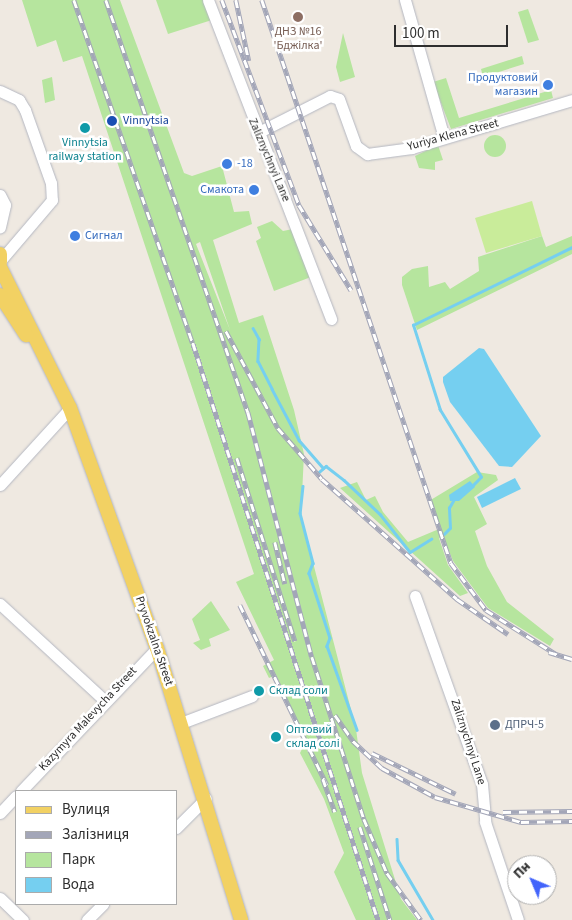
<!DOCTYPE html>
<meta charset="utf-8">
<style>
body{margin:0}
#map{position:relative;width:572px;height:920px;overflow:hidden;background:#efe9e1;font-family:"Source Sans 3",sans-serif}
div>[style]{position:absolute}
.green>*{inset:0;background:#b6e59e}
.round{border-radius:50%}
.pitch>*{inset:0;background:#c9ec9a}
.water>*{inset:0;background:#75cff0}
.stream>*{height:2.5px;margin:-1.25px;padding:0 1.25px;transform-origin:1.25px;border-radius:1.25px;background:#75cff0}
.roads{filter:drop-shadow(0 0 1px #b4b7c1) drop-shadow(0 0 1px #b4b7c1)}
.minor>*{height:11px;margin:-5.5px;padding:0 5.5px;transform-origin:5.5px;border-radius:5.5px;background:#fff}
.major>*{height:14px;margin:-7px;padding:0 7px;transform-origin:7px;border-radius:7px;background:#f2d163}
.rail>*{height:4.5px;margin-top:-2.25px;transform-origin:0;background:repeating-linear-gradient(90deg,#fff 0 8px,#a3a6b8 0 16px);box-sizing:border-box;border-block:1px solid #a3a6b8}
.dots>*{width:14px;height:14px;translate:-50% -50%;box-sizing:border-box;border:2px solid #fff;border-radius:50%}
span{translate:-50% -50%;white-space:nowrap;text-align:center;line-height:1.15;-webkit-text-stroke:5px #fff;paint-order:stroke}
.education-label{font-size:12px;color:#785e54}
.shop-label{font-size:12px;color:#366cbe}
.right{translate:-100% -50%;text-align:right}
.left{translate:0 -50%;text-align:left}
.transit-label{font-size:12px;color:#164399}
.street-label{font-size:12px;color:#2e2e2e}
.culture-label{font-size:12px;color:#0d838f}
.service-label{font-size:12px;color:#4e5e75}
.legend{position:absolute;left:15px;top:790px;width:162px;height:115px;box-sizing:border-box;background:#fff;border:1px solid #ababab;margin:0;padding:6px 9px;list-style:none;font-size:15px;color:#2e2e2e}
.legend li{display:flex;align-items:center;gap:10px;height:25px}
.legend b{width:25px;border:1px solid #ababab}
.north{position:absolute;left:507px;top:855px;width:50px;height:50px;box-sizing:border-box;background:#fff;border:1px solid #ababab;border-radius:50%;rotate:315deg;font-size:14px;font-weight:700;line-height:20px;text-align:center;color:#2e2e2e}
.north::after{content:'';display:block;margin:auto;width:18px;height:22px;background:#4264fb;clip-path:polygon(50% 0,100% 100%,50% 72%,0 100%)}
.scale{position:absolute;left:394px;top:25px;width:114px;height:22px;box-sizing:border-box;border:2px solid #2e2e2e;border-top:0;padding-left:6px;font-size:15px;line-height:18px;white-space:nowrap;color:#2e2e2e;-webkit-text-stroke:4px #fff;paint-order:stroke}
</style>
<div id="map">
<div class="green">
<i style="clip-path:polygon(evenodd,22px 0,120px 0,184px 173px,192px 176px,222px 166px,234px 212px,249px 211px,252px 224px,213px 240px,239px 323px,263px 315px,294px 410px,304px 454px,301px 516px,356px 729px,362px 773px,401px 899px,417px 920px,356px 920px,334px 872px,344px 853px,324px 799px,300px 753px,305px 743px,276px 675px,269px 678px,263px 666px,274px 660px,236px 582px,254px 574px,82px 56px,63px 62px,56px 40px,37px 47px,22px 0,200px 242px,230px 330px,196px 244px,200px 242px)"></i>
<i style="clip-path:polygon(156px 0,208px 0,215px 19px,168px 34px)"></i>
<i style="clip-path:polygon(528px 9px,539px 40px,528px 43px,518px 12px)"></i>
<i style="clip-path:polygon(343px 33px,355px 77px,340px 82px,336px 67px)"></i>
<i style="clip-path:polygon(522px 56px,524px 64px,483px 77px,481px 69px)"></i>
<i style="clip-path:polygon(52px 77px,55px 100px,45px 103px,42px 80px)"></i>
<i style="clip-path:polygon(446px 78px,459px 118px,551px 90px,553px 98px,451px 129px,433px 82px)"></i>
<i class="round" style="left:484px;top:135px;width:22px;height:22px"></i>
<i style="clip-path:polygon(438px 145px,443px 160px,435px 162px,435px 170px,419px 168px,415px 156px)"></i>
<i style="clip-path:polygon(272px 221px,283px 231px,293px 229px,311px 277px,274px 291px,256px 241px,261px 238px,257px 227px)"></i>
<i style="clip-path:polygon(542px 236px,546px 247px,572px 236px,572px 254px,417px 330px,402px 285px,402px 277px,412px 269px,428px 266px,429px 287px,445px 282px,450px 289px,479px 271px,478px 257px)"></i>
<i style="clip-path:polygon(477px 472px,496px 475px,498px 480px,474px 497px,487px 524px,475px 531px,487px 566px,507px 602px,554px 639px,550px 646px,488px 608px,453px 561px,443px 536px,439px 538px,448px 565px,468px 593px,460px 596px,340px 488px,357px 482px,366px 500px,375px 496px,383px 512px,408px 542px,439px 529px,429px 501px)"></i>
<i style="clip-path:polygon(211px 601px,230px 630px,209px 639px,211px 646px,201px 650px,193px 643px,200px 640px,192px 619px)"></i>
</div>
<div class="pitch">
<i style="clip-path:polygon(532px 201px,542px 236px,486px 253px,475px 218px)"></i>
</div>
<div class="water">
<i style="clip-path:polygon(479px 348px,484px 349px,541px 436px,512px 467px,499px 466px,450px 402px,443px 382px,443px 377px)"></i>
<i style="clip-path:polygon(515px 478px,521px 489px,482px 508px,477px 497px)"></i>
<i style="clip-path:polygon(470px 481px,475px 487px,459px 501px,450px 501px,449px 495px)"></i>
</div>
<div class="stream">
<i style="left:253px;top:328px;width:13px;rotate:61deg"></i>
<i style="left:259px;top:339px;width:22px;rotate:93deg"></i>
<i style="left:258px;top:361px;width:31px;rotate:63deg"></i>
<i style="left:272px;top:389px;width:58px;rotate:62.1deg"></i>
<i style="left:299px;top:440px;width:37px;rotate:49deg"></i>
<i style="left:319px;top:472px;width:9px;rotate:-41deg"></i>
<i style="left:326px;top:466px;width:23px;rotate:38deg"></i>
<i style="left:344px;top:480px;width:50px;rotate:43.4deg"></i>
<i style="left:380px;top:514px;width:48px;rotate:51.7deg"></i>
<i style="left:410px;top:552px;width:25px;rotate:-32deg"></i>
<i style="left:473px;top:485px;width:11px;rotate:-45deg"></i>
<i style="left:481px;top:477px;width:79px;rotate:-121.5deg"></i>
<i style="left:440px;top:410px;width:89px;rotate:-107.6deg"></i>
<i style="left:413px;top:325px;width:177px;rotate:-26.1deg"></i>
<i style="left:303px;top:486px;width:27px;rotate:96deg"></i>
<i style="left:300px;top:513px;width:52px;rotate:75.4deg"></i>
<i style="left:313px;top:563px;width:11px;rotate:112deg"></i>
<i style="left:309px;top:573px;width:68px;rotate:72.1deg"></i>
<i style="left:330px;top:638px;width:9px;rotate:111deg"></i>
<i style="left:327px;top:646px;width:89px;rotate:70.3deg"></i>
<i style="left:444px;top:534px;width:8px;rotate:-45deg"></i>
<i style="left:450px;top:528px;width:20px;rotate:-93deg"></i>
<i style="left:449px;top:508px;width:8px;rotate:-60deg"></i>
<i style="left:397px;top:839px;width:21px;rotate:87deg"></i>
<i style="left:398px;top:860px;width:69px;rotate:59.7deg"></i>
</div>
<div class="roads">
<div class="minor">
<i style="left:208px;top:0;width:342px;rotate:68.9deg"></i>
<i style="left:405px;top:0;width:143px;rotate:74.2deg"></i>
<i style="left:0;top:91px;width:21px;rotate:25deg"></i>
<i style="left:19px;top:100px;width:12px;rotate:59deg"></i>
<i style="left:25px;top:110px;width:77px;rotate:70.4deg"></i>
<i style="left:51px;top:183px;width:17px;rotate:87deg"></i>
<i style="left:52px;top:200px;width:80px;rotate:130.4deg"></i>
<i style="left:257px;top:133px;width:82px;rotate:-26.9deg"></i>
<i style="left:330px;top:96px;width:9px;rotate:18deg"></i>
<i style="left:339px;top:99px;width:50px;rotate:70.1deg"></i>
<i style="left:356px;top:146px;width:14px;rotate:36deg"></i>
<i style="left:367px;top:154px;width:45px;rotate:-7.6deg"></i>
<i style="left:412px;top:148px;width:167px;rotate:-16.7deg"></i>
<i style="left:0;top:195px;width:11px;rotate:63deg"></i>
<i style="left:5px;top:205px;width:23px;rotate:103deg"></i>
<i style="left:0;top:485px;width:104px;rotate:-47.7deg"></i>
<i style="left:415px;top:596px;width:200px;rotate:70.4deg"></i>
<i style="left:482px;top:784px;width:38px;rotate:85deg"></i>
<i style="left:485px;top:822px;width:103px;rotate:71.4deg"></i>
<i style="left:0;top:604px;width:142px;rotate:42.7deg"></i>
<i style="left:181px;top:723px;width:76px;rotate:-20.8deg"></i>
<i style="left:21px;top:791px;width:197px;rotate:-46.4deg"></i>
<i style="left:0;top:813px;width:23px;rotate:-47deg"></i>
<i style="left:176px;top:828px;width:42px;rotate:-45deg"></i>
<i style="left:0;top:898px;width:32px;rotate:44deg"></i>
<i style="left:87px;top:920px;width:23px;rotate:-45deg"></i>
</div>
<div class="major">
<i style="left:0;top:254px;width:8px;rotate:90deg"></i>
<i style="left:0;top:267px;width:157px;rotate:63.6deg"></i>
<i style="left:70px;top:408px;width:255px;rotate:70.1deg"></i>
<i style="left:157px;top:648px;width:285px;rotate:72.8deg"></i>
<i style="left:0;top:295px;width:48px;rotate:57deg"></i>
</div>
</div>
<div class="rail">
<i style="left:74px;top:0;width:363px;rotate:70.9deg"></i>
<i style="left:193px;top:343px;width:606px;rotate:72.22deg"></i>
<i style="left:106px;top:0;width:436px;rotate:71deg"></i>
<i style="left:248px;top:412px;width:253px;rotate:75.4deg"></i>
<i style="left:312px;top:657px;width:170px;rotate:72.2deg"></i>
<i style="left:364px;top:819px;width:59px;rotate:66.9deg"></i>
<i style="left:387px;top:873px;width:58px;rotate:54.1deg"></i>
<i style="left:222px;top:0;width:219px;rotate:69.4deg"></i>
<i style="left:299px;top:205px;width:100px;rotate:58.5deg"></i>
<i style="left:236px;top:0;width:62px;rotate:78deg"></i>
<i style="left:262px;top:0;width:594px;rotate:71.44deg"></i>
<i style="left:451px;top:563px;width:59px;rotate:53.3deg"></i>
<i style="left:486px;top:610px;width:83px;rotate:32.2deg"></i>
<i style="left:226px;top:331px;width:110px;rotate:61.8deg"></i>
<i style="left:278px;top:428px;width:67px;rotate:49.2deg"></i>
<i style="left:322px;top:479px;width:181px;rotate:41.6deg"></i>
<i style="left:457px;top:599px;width:62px;rotate:34.5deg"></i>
<i style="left:237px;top:458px;width:192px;rotate:72.4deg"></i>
<i style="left:275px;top:542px;width:43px;rotate:76.6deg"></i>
<i style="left:240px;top:605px;width:200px;rotate:64.2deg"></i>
<i style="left:549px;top:652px;width:24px;rotate:17deg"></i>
<i style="left:335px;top:715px;width:32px;rotate:55deg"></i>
<i style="left:353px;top:741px;width:40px;rotate:43deg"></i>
<i style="left:382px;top:768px;width:60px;rotate:28.7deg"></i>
<i style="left:435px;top:797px;width:90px;rotate:16.2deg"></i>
<i style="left:521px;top:822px;width:51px;rotate:-1.1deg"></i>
<i style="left:372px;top:753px;width:93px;rotate:26deg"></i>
<i style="left:323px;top:779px;width:35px;rotate:70deg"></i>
<i style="left:503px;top:812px;width:69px;rotate:-0.8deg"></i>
<i style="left:360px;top:827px;width:98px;rotate:72.1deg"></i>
</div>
<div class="dots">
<i style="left:298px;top:17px;background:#8d6e63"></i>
<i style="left:548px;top:85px;background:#3f7fe0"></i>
<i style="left:112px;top:121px;background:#1a4fb4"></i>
<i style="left:85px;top:128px;background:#0f9aa8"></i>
<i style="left:227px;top:164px;background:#3f7fe0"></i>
<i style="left:254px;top:190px;background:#3f7fe0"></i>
<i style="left:75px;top:236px;background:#3f7fe0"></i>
<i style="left:259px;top:691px;background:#0f9aa8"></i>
<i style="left:495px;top:725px;background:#5c6f8a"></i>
<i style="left:276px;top:737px;background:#0f9aa8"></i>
</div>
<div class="education-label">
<span style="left:298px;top:39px">ДНЗ №16<br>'Бджілка'</span>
</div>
<div class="shop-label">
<span class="right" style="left:538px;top:85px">Продуктовий<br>магазин</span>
<span class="left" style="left:237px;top:164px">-18</span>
<span class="right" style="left:244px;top:190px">Смакота</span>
<span class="left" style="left:85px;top:236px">Сигнал</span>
</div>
<div class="transit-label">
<span class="left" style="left:123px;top:121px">Vinnytsia</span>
</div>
<div class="street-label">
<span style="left:453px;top:135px;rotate:-15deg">Yuriya Klena Street</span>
<span style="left:269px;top:160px;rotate:67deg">Zaliznychnyi Lane</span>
<span style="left:154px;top:641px;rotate:71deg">Pryvokzalna Street</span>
<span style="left:88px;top:719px;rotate:-47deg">Kazymyra Malevycha Street</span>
<span style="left:468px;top:742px;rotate:72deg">Zaliznychnyi Lane</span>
</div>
<div class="culture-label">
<span style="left:85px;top:150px">Vinnytsia<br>railway station</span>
<span class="left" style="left:269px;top:691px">Склад соли</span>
<span class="left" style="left:286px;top:737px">Оптовий<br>склад солі</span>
</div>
<div class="service-label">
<span class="left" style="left:505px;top:725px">ДПРЧ-5</span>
</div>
<ul class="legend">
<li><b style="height:6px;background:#f2d163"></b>Вулиця</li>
<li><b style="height:6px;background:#a3a6b8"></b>Залізниця</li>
<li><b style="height:14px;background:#b6e59e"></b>Парк</li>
<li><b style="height:14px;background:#75cff0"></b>Вода</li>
</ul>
<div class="north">Пн</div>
<div class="scale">100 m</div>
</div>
